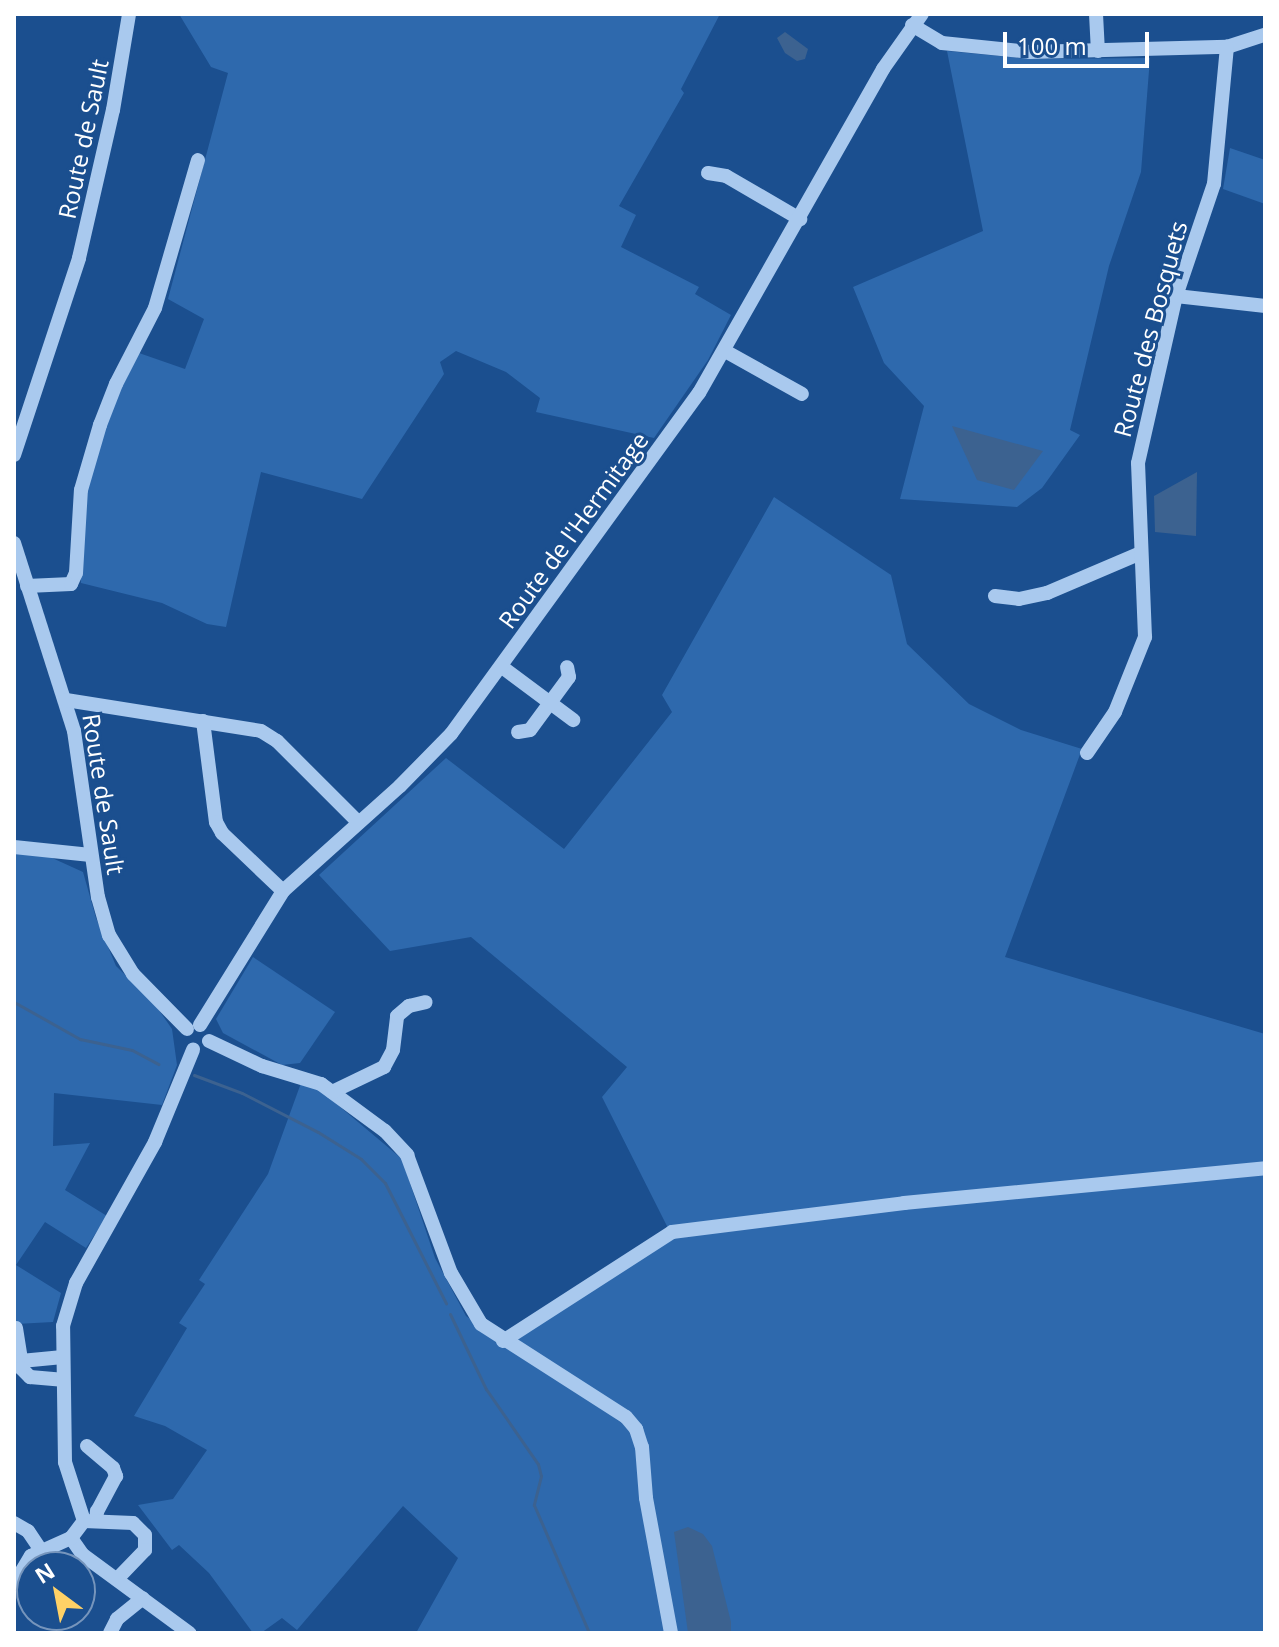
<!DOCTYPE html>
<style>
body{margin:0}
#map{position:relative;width:1279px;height:1647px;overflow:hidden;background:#1b4f8f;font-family:"Open Sans",sans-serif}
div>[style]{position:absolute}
.green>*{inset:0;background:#2e69ad}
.water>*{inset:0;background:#3c6290}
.stream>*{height:3px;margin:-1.5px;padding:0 1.5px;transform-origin:1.5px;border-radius:1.5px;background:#3c6290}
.minor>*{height:14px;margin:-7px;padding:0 7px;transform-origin:7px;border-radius:7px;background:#a9c9ee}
span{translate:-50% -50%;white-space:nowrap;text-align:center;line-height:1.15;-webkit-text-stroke:6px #1b4f8f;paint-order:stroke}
.street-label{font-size:24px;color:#fff}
.frame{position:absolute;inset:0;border:16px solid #fff;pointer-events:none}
.north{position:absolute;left:16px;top:1551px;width:80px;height:80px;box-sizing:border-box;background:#1b4f8f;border:2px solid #7695bc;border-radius:50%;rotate:328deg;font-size:22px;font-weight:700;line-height:32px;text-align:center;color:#fff}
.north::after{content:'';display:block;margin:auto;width:28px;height:36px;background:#ffd166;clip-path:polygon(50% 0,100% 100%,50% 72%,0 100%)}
.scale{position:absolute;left:1003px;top:32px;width:146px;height:36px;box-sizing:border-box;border:4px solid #fff;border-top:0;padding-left:10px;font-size:24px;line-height:28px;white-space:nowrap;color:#fff;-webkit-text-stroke:6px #1b4f8f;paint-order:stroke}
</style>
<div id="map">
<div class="green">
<i style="clip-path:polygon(179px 14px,720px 14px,681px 89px,684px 93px,619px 206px,636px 215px,621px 247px,699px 287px,695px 294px,731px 315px,708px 360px,654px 438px,536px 412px,540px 398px,506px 372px,456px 351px,440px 362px,444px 374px,362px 499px,261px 472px,226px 627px,207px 624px,162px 603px,81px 583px,81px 487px,105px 421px,139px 353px,185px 369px,204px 319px,168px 299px,228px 73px,211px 67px)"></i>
<i style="clip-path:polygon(947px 51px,1030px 59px,1150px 58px,1141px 172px,1109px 266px,1070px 430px,1080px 435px,1042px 488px,1017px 507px,900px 499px,924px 406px,884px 363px,853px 287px,983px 231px)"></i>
<i style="clip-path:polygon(1230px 148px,1265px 160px,1265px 204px,1223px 189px)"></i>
<i style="clip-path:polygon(774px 497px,891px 575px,907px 644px,969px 704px,1021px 730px,1082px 749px,1005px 957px,1265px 1034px,1265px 1633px,416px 1633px,458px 1558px,403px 1506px,297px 1630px,282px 1618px,261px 1633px,253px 1633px,209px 1573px,179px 1545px,172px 1550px,138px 1505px,173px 1499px,207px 1450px,165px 1426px,134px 1416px,187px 1328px,179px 1323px,205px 1284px,199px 1280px,268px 1174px,301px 1083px,314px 1085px,402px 1159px,435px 1258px,466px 1316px,498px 1339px,673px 1238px,602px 1097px,627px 1067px,471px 937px,390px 951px,319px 875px,446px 758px,564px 849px,672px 712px,662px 695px)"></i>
<i style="clip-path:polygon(39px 852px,83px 872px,96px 918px,116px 966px,154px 1003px,172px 1029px,177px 1065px,162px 1105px,54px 1093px,53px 1146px,90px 1143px,65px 1190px,107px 1216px,86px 1248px,45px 1222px,16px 1265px,61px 1293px,53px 1322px,16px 1324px,14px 1323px,14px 853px)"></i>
<i style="clip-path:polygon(253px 957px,335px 1012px,300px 1063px,282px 1065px,223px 1033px,216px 1019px)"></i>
</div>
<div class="water">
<i style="clip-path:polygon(785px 32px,808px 49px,805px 59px,797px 61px,785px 53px,777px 38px)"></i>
<i style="clip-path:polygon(952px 426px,1043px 451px,1014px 490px,977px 480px)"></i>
<i style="clip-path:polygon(1197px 472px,1196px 536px,1155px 532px,1154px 496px)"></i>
<i style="clip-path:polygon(688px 1527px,703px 1534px,712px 1546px,731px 1622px,731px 1633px,688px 1633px,674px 1532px)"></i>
</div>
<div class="stream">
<i style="left:14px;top:1002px;width:76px;rotate:29.3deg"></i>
<i style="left:80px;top:1039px;width:53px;rotate:11.9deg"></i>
<i style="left:132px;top:1050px;width:30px;rotate:28deg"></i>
<i style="left:194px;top:1075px;width:51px;rotate:20.6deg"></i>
<i style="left:242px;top:1093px;width:85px;rotate:27.2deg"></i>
<i style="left:318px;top:1132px;width:51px;rotate:32.1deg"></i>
<i style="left:361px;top:1159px;width:34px;rotate:45deg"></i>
<i style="left:385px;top:1183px;width:135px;rotate:63.1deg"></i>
<i style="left:450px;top:1314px;width:83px;rotate:64.4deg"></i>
<i style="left:486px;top:1389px;width:91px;rotate:55.3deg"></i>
<i style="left:538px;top:1464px;width:12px;rotate:76deg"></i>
<i style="left:541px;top:1476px;width:30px;rotate:104deg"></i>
<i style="left:534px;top:1505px;width:139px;rotate:66.7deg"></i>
</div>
<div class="minor">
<i style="left:1096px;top:14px;width:37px;rotate:87deg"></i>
<i style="left:912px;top:25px;width:35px;rotate:31deg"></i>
<i style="left:942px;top:43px;width:88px;rotate:5.8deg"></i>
<i style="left:1030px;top:52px;width:197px;rotate:-1.5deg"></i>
<i style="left:1227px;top:47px;width:40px;rotate:-18deg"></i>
<i style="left:708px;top:173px;width:18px;rotate:9deg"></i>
<i style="left:726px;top:176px;width:86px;rotate:30.2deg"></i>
<i style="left:1176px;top:296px;width:90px;rotate:6.4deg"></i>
<i style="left:725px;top:351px;width:88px;rotate:29.2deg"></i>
<i style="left:14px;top:455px;width:207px;rotate:-71.7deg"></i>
<i style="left:79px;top:258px;width:152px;rotate:-77.1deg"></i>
<i style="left:113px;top:110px;width:97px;rotate:-80.5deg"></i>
<i style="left:14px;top:543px;width:197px;rotate:72.3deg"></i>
<i style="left:74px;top:731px;width:168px;rotate:81.8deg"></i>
<i style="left:98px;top:897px;width:40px;rotate:74deg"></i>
<i style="left:109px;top:935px;width:46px;rotate:58.4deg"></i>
<i style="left:133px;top:974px;width:77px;rotate:45.5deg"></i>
<i style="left:27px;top:586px;width:44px;rotate:-2.6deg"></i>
<i style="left:71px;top:584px;width:12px;rotate:-66deg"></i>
<i style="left:76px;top:573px;width:83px;rotate:-86.6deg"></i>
<i style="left:81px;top:490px;width:68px;rotate:-73.7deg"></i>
<i style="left:100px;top:425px;width:44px;rotate:-68.7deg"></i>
<i style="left:116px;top:384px;width:85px;rotate:-62.8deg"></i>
<i style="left:155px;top:308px;width:154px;rotate:-73.8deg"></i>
<i style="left:995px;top:596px;width:24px;rotate:7deg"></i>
<i style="left:1019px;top:599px;width:29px;rotate:-12deg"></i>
<i style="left:1047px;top:593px;width:102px;rotate:-23.1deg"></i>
<i style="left:502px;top:667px;width:89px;rotate:36.7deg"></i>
<i style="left:66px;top:700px;width:197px;rotate:9deg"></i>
<i style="left:261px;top:731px;width:19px;rotate:32deg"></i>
<i style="left:277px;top:741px;width:115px;rotate:45deg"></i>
<i style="left:203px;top:721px;width:102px;rotate:82.7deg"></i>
<i style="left:216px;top:822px;width:13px;rotate:61deg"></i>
<i style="left:222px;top:833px;width:84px;rotate:43.6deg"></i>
<i style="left:518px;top:732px;width:12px;rotate:-9deg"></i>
<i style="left:530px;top:730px;width:66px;rotate:-53.7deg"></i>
<i style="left:569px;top:677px;width:10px;rotate:-101deg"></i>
<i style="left:1087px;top:753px;width:50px;rotate:-55.7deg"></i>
<i style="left:1115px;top:712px;width:81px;rotate:-68.2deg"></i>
<i style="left:1145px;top:637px;width:174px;rotate:-92.3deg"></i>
<i style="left:1138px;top:463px;width:171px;rotate:-77.2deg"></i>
<i style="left:1176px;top:296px;width:118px;rotate:-71.3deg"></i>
<i style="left:1214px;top:184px;width:138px;rotate:-84.6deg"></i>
<i style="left:14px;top:847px;width:77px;rotate:5.9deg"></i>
<i style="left:200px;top:1025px;width:158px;rotate:-58.2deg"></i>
<i style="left:283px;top:891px;width:157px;rotate:-41.9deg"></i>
<i style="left:400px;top:786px;width:73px;rotate:-45.6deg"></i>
<i style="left:451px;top:734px;width:422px;rotate:-54deg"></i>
<i style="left:699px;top:393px;width:373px;rotate:-60.4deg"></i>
<i style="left:883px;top:69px;width:67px;rotate:-54.7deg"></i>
<i style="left:209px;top:1041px;width:59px;rotate:25.3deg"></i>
<i style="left:262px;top:1066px;width:62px;rotate:17deg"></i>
<i style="left:321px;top:1084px;width:79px;rotate:36.3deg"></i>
<i style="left:385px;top:1131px;width:33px;rotate:47deg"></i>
<i style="left:407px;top:1155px;width:126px;rotate:69.6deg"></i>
<i style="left:451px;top:1273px;width:59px;rotate:59.5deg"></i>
<i style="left:481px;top:1324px;width:172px;rotate:32.7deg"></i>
<i style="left:626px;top:1417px;width:16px;rotate:50deg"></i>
<i style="left:636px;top:1429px;width:19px;rotate:72deg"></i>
<i style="left:642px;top:1447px;width:51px;rotate:85.5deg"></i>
<i style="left:646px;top:1498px;width:137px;rotate:79.5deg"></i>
<i style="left:332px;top:1092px;width:58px;rotate:-25.7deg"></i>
<i style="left:384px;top:1067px;width:19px;rotate:-62deg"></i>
<i style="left:393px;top:1050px;width:34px;rotate:-83deg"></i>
<i style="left:397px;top:1016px;width:16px;rotate:-40deg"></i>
<i style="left:409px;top:1006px;width:17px;rotate:-13deg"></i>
<i style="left:16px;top:1328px;width:33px;rotate:81deg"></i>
<i style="left:21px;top:1361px;width:42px;rotate:-5.4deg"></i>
<i style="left:503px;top:1341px;width:201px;rotate:-32.8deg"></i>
<i style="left:672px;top:1232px;width:234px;rotate:-7.1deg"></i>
<i style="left:904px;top:1203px;width:363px;rotate:-5.5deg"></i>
<i style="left:21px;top:1361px;width:7px;rotate:90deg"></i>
<i style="left:21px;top:1368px;width:13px;rotate:45deg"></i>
<i style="left:30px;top:1377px;width:32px;rotate:5deg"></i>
<i style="left:87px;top:1446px;width:34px;rotate:40deg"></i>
<i style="left:113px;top:1468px;width:9px;rotate:69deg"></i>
<i style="left:116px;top:1476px;width:40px;rotate:118deg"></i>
<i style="left:97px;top:1511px;width:10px;rotate:96deg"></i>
<i style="left:84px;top:1521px;width:49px;rotate:2.3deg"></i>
<i style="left:133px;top:1523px;width:17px;rotate:45deg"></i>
<i style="left:145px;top:1535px;width:15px;rotate:90deg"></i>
<i style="left:145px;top:1550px;width:40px;rotate:134deg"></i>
<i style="left:14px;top:1523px;width:16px;rotate:30deg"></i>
<i style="left:28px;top:1531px;width:23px;rotate:56deg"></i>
<i style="left:71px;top:1538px;width:21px;rotate:55deg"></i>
<i style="left:83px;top:1555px;width:132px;rotate:36.3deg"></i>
<i style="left:14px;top:1584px;width:33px;rotate:-59deg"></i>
<i style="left:31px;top:1556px;width:44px;rotate:-24.2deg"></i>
<i style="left:71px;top:1538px;width:21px;rotate:-53deg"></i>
<i style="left:84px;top:1521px;width:62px;rotate:-107.9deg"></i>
<i style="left:65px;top:1462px;width:136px;rotate:-90.8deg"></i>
<i style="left:63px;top:1326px;width:45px;rotate:-73.2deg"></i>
<i style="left:76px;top:1283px;width:162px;rotate:-60.7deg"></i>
<i style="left:155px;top:1142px;width:100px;rotate:-67.6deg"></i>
<i style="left:110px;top:1633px;width:16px;rotate:-63deg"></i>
<i style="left:117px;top:1619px;width:33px;rotate:-39deg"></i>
</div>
<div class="street-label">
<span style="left:83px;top:139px;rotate:-78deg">Route de Sault</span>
<span style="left:1150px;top:329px;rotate:-75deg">Route des Bosquets</span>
<span style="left:573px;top:530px;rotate:-54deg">Route de l'Hermitage</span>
<span style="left:104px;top:794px;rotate:81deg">Route de Sault</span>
</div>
<div class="frame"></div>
<div class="north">N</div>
<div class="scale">100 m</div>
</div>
